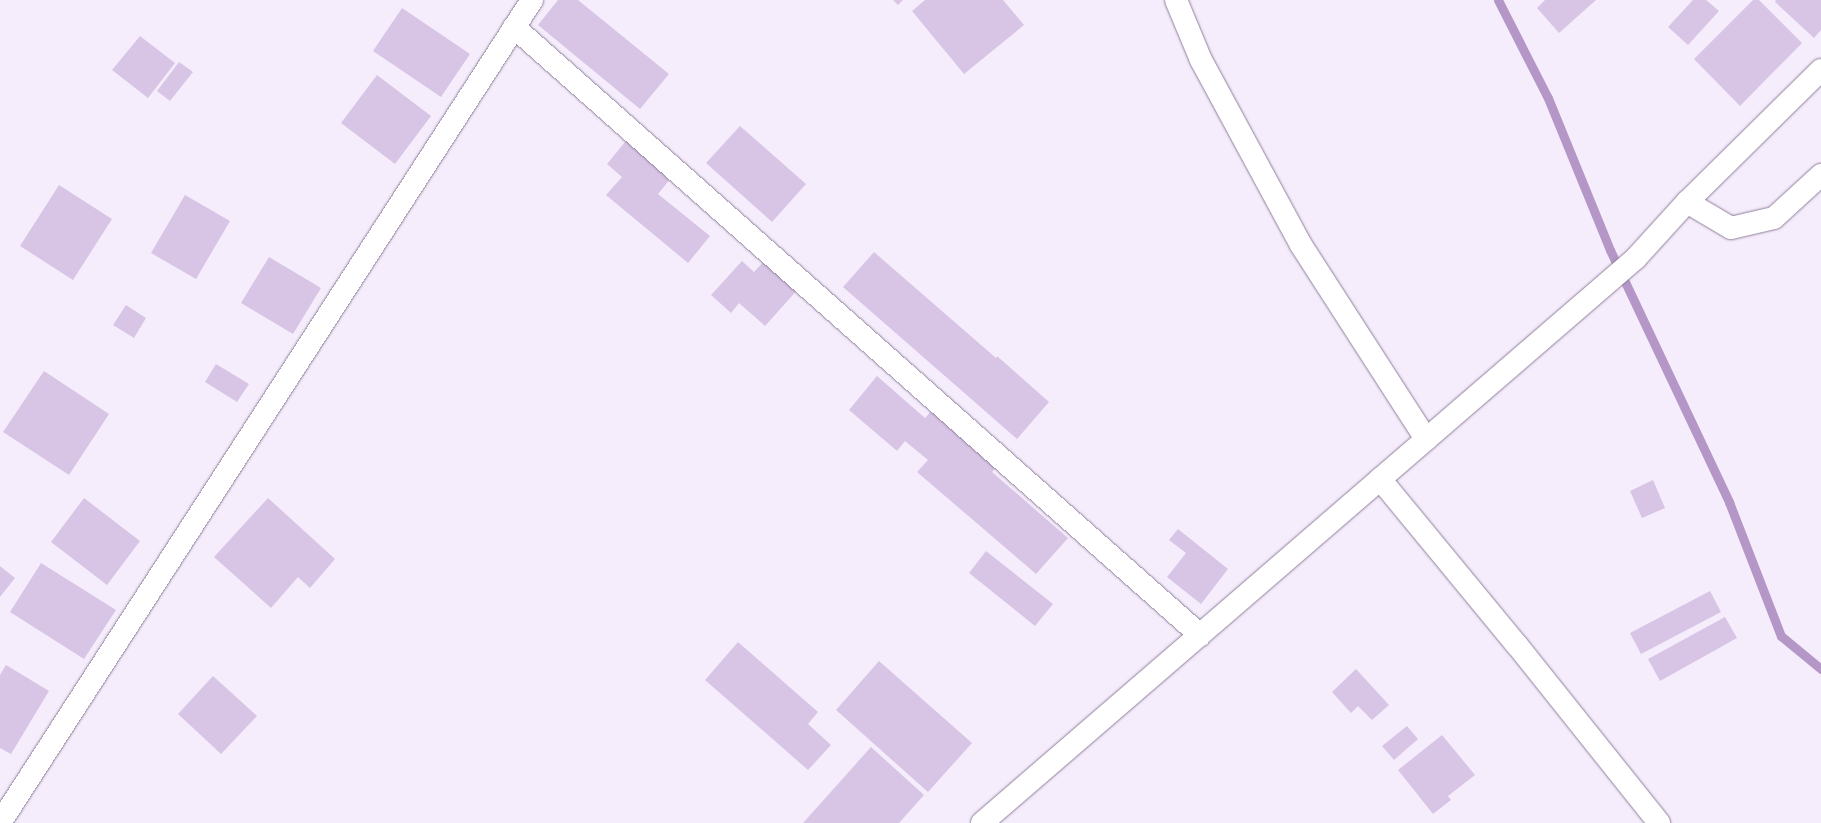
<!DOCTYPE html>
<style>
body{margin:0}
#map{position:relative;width:1821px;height:823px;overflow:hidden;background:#f5edfb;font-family:Montserrat,sans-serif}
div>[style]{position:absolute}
.stream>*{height:9px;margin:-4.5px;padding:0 4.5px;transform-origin:4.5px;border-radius:4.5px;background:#b497c7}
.building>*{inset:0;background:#d8c5e6}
.roads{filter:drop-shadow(0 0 1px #907e9c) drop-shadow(0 0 1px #907e9c)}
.minor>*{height:22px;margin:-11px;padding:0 11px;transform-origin:11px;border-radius:11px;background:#fff}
span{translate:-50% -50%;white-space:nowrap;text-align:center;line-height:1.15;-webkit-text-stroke:4px #f5edfb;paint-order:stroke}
</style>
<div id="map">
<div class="stream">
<i style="left:1498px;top:0;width:110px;rotate:63deg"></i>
<i style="left:1548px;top:98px;width:164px;rotate:67.8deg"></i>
<i style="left:1610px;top:250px;width:279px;rotate:64.7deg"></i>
<i style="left:1729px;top:502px;width:144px;rotate:68.8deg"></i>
<i style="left:1781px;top:636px;width:52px;rotate:39.5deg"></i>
</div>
<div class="building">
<i style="clip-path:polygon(558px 0,578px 0,669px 74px,640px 109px,538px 25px)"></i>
<i style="clip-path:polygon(893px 0,903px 0,898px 5px)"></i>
<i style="clip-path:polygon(925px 0,1003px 0,1024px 25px,964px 74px,912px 11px)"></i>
<i style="clip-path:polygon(1545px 0,1596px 0,1559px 33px,1537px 8px)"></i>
<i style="clip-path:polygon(1693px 0,1706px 0,1719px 11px,1688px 45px,1668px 27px)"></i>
<i style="clip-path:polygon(1753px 0,1759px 0,1802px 43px,1740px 106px,1694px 59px)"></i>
<i style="clip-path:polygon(1776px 0,1821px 0,1821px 30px,1814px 38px,1775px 2px)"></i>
<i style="clip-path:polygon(402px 8px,470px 54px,441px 97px,373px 51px)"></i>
<i style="clip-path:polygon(140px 36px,175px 63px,148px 98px,112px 70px)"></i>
<i style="clip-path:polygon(179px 62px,193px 72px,170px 101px,157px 91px)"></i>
<i style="clip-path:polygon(377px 75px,431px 116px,395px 164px,341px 123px)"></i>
<i style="clip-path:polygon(740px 126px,806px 184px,772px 222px,706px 163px)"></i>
<i style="clip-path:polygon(634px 131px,679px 168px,658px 194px,710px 236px,688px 263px,606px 195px,622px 177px,607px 164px)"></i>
<i style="clip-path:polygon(59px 185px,112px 219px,73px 280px,20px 246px)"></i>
<i style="clip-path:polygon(185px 195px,230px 221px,196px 279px,151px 253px)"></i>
<i style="clip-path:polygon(874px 252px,996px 358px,997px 356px,1049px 402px,1017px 439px,843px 287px)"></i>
<i style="clip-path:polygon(269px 257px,321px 288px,293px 334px,241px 303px)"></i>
<i style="clip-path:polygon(767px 258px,800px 287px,765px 326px,739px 303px,731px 313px,711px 295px,742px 261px,754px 272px)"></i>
<i style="clip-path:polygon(126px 305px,146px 318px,134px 338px,113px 325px)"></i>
<i style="clip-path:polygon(216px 364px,249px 384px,237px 402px,205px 382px)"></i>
<i style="clip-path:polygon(44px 371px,109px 414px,69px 475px,3px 432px)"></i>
<i style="clip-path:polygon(877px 376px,925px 418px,934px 408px,1005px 456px,992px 472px,1068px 538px,1036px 574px,917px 472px,928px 460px,905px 441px,897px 451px,849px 410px)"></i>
<i style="clip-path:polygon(1653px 480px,1665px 508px,1642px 518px,1630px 491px)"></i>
<i style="clip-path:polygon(84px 498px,140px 541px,107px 585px,51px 542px)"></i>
<i style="clip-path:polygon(268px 498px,335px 559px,310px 588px,298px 577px,271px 608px,214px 557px)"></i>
<i style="clip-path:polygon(1178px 529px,1228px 569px,1201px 604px,1167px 577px,1186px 553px,1169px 540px)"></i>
<i style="clip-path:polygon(986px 551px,1053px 604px,1035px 626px,969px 573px)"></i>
<i style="clip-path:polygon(41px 563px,116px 610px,84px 659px,10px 612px)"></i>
<i style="clip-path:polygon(0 566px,15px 578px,0 597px)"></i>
<i style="clip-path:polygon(1710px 591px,1721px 612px,1641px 654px,1630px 633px)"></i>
<i style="clip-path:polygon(1725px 617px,1737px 638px,1660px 681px,1648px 659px)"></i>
<i style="clip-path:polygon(738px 642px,818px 712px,808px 724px,831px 745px,808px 770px,705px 680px)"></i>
<i style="clip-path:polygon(879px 661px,972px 743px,928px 792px,836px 710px)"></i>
<i style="clip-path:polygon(6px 665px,49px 691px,11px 754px,0 748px,0 675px)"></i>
<i style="clip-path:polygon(1356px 669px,1389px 705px,1372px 720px,1358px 706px,1351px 713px,1332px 692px)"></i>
<i style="clip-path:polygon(213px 676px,257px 716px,221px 754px,178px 714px)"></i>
<i style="clip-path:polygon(1407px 726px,1418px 739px,1394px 760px,1382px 746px)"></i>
<i style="clip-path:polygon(1442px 735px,1475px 775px,1448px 796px,1451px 800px,1433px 814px,1398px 770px)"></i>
<i style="clip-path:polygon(871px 747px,924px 795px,899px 823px,803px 823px)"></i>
</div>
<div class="roads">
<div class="minor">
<i style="left:1176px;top:0;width:65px;rotate:67.4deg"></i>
<i style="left:1201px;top:60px;width:210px;rotate:61.6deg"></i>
<i style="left:1301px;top:245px;width:231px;rotate:57.2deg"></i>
<i style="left:514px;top:27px;width:917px;rotate:41.55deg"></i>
<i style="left:1687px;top:202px;width:51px;rotate:30.6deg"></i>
<i style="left:1731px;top:228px;width:44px;rotate:-13.1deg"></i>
<i style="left:1774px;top:218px;width:64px;rotate:-42.5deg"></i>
<i style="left:1380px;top:479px;width:215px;rotate:50.5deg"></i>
<i style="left:1517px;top:645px;width:228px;rotate:51.4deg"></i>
<i style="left:0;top:823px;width:980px;rotate:-57.12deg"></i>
<i style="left:982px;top:823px;width:864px;rotate:-40.82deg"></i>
<i style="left:1636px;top:258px;width:76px;rotate:-47.7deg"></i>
<i style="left:1687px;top:202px;width:188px;rotate:-44.6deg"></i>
</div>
</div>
</div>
